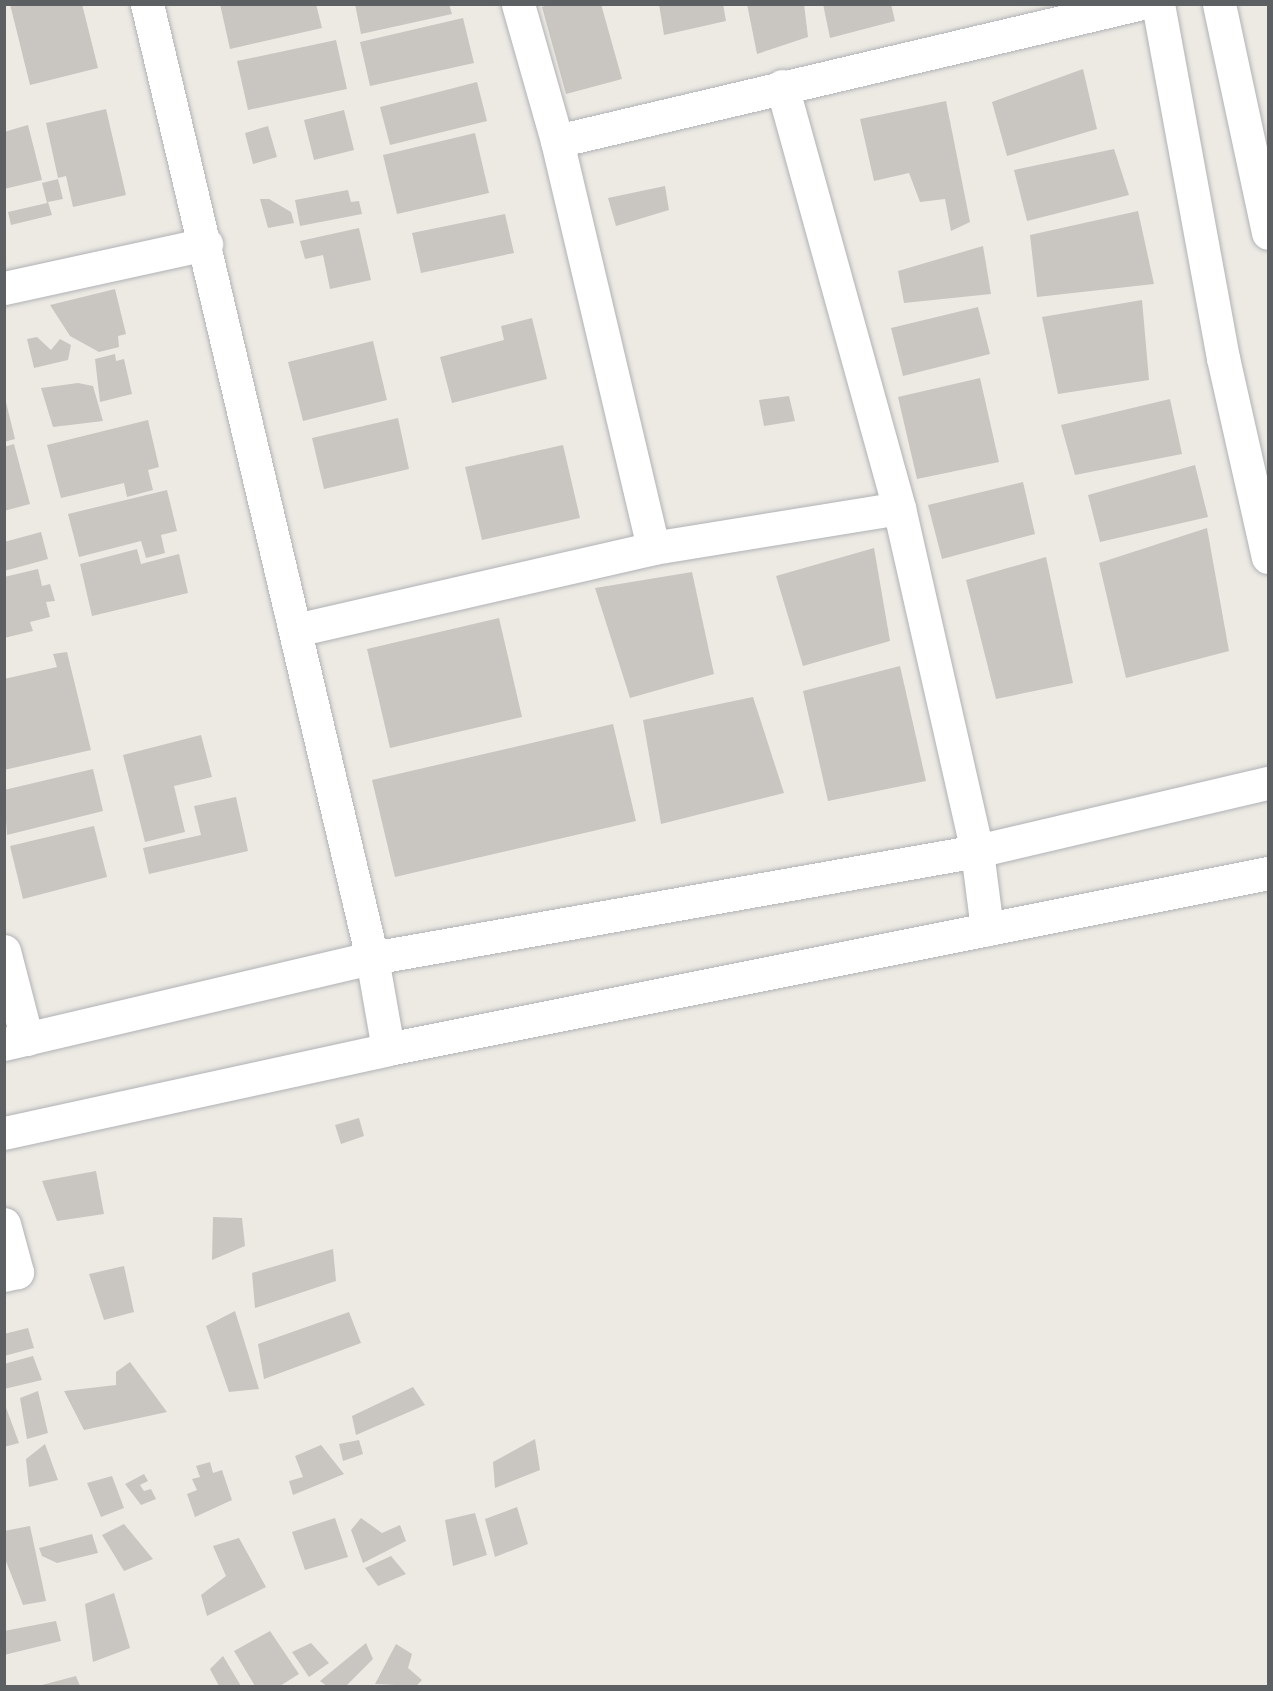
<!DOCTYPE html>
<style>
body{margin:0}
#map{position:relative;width:1273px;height:1691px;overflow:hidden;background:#edeae4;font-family:Signika,sans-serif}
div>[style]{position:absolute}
.building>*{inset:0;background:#c9c5c1}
.roads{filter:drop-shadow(0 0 2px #b0b2b5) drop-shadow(0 0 2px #b0b2b5)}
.minor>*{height:33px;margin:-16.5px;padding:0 16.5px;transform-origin:16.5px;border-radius:16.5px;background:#fff}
.secondary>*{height:33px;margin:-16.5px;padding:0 16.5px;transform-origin:16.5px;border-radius:16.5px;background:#fff}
span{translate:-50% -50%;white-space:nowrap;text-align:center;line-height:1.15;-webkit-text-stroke:4.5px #fff;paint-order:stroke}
.frame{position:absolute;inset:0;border:6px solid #5c6063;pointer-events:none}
</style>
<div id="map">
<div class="building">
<i style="clip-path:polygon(10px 4px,82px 4px,98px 68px,30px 85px)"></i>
<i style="clip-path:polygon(220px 4px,316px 4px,322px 28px,230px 49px)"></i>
<i style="clip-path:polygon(355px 4px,449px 4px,452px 14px,361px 34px)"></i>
<i style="clip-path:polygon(549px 4px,601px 4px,622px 79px,566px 94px,542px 7px)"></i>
<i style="clip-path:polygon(659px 4px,723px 4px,726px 21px,664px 35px)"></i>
<i style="clip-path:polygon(747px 4px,804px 4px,808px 37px,757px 54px)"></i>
<i style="clip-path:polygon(823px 4px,891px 4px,895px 21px,830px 38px)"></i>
<i style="clip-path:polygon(463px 18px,474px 63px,370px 86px,360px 42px)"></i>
<i style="clip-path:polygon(336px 40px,347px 89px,248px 110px,237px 61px)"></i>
<i style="clip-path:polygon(1083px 69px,1097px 129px,1007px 156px,992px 102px)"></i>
<i style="clip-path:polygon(477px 82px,487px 121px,390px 145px,380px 107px)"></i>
<i style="clip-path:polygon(946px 101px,970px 222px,951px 231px,945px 199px,920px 202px,909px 173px,874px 181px,860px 119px)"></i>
<i style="clip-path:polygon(106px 109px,126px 195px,73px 207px,66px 176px,58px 178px,46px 123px)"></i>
<i style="clip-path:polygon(344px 110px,354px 150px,314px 160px,304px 120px)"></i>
<i style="clip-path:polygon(28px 125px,42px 180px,4px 189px,4px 132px)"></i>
<i style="clip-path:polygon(268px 126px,277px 157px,253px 164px,245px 133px)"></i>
<i style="clip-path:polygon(475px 133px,489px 193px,397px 214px,383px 155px)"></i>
<i style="clip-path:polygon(1114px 149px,1129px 195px,1027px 221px,1014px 170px)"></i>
<i style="clip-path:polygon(58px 179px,63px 199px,48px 202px,52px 215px,11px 225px,8px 212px,47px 203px,42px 183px)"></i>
<i style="clip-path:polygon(665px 186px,669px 210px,616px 226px,608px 198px)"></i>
<i style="clip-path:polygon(348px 190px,351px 202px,359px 201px,362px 214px,300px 226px,295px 200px)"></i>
<i style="clip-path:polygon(260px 199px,269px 199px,291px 212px,294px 223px,268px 228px)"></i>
<i style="clip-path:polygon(1138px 211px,1154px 284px,1037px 297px,1030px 235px)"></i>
<i style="clip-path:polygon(505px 214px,514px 253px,421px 273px,412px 233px)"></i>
<i style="clip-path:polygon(359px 228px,371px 280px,330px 289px,323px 255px,305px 259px,300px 241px)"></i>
<i style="clip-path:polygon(983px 246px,991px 294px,904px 303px,898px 271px)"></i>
<i style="clip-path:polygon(115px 289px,126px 334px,118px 336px,119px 347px,99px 352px,70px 336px,50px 305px)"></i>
<i style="clip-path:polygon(1142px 300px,1149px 380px,1058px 394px,1042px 317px)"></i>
<i style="clip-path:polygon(978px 307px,990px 354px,903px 376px,891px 328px)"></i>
<i style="clip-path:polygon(532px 318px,547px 379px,452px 403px,440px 357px,504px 340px,501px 326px)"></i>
<i style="clip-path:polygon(37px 337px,51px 350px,60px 339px,71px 345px,68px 360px,34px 368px,27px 339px)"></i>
<i style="clip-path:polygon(373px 341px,387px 400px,303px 421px,288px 362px)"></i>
<i style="clip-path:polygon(115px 354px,116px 361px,124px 359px,132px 394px,100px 402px,95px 359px)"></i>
<i style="clip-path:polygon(980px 378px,999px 462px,917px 479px,898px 397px)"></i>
<i style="clip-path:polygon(78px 383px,93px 386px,103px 421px,53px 427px,41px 388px)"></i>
<i style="clip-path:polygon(4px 394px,15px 439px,4px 442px)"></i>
<i style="clip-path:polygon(789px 396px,795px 421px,764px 426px,759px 400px)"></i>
<i style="clip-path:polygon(1170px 399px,1182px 454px,1075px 475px,1061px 425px)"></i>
<i style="clip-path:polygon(398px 418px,409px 469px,324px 489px,312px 438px)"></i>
<i style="clip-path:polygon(148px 420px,159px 467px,148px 470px,153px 490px,127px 497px,124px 483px,61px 498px,47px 445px)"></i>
<i style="clip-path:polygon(14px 444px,30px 504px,4px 511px,4px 447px)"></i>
<i style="clip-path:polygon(563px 445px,580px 518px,482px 540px,465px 467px)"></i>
<i style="clip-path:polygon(1195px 465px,1208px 517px,1100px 542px,1088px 495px)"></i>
<i style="clip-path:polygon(1023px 482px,1035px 534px,942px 559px,928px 505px)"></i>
<i style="clip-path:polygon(167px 490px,177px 531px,161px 535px,165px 553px,146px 558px,141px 541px,79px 557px,68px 514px)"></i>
<i style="clip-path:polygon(1207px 528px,1229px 651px,1126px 678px,1099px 563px)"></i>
<i style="clip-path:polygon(41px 532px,48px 559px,4px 571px,4px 542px)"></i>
<i style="clip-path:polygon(874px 548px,890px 641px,803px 666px,776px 576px)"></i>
<i style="clip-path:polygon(137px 549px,141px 564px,179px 554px,188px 593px,92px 616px,80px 564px)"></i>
<i style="clip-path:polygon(1046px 557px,1073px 683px,996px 699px,966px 580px)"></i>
<i style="clip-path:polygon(38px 569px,42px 586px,50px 584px,55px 601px,46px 602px,50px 617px,30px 622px,33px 631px,4px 638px,4px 577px)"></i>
<i style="clip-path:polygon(692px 572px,714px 674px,630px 698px,595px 588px)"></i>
<i style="clip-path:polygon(499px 618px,522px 717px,390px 748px,367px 649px)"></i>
<i style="clip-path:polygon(67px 652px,91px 750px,4px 770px,4px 679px,57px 667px,53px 654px)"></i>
<i style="clip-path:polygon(900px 666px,926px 781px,828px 801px,803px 691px)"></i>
<i style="clip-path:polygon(753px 697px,784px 793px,661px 824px,643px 720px)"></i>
<i style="clip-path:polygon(613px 724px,636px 821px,395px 877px,372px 780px)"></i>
<i style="clip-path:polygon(201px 735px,212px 777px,174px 786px,185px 832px,145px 842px,123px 755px)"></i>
<i style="clip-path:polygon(93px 769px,103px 811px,7px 835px,4px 790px)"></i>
<i style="clip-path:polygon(236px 797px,248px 851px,149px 874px,143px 848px,201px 835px,194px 806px)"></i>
<i style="clip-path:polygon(94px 826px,107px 877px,23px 899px,10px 846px)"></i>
<i style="clip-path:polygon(359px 1118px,364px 1136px,341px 1144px,335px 1125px)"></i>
<i style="clip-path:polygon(96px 1171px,104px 1214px,57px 1221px,42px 1181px)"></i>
<i style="clip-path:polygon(213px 1217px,242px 1218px,245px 1246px,212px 1260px)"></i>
<i style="clip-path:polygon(333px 1249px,336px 1281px,255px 1308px,252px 1273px)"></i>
<i style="clip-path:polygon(124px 1266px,134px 1312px,104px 1320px,89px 1274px)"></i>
<i style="clip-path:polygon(235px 1311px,259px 1389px,229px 1392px,206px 1326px)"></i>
<i style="clip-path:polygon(349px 1312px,361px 1343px,264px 1379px,258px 1344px)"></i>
<i style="clip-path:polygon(28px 1328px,34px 1348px,4px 1356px,4px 1334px)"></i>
<i style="clip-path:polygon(33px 1356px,42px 1380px,4px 1389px,4px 1364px)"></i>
<i style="clip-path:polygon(130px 1362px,167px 1412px,84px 1430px,64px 1391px,116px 1385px,116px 1372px)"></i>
<i style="clip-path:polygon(413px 1387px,425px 1405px,356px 1435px,352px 1416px)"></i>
<i style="clip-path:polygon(38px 1391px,48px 1433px,27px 1439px,20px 1398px)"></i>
<i style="clip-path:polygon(4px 1402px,19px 1443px,4px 1447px)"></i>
<i style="clip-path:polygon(535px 1439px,540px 1470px,495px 1488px,493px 1462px)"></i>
<i style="clip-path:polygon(359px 1440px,363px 1454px,343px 1461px,339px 1444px)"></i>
<i style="clip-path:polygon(45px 1444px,58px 1480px,29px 1487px,26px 1459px)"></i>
<i style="clip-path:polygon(321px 1445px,344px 1474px,293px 1495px,289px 1481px,303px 1477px,295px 1456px)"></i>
<i style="clip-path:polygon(210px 1462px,213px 1473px,222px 1470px,232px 1500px,195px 1517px,187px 1494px,197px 1490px,192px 1479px,200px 1477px,196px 1466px)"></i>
<i style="clip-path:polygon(144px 1474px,148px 1481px,140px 1485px,144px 1491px,151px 1489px,156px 1499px,141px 1505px,125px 1484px)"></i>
<i style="clip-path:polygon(112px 1476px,124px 1508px,101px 1517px,87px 1483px)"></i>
<i style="clip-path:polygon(517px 1507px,528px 1544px,495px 1557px,485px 1519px)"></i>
<i style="clip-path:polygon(475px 1513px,487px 1555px,453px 1566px,445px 1520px)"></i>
<i style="clip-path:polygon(335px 1518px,348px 1557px,305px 1570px,292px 1532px)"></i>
<i style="clip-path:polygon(361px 1518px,382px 1533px,400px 1525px,406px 1541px,363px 1563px,351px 1530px)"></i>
<i style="clip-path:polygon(124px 1524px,153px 1559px,124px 1571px,102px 1535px)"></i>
<i style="clip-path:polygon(30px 1526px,46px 1601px,23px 1605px,4px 1556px,4px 1531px)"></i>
<i style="clip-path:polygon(92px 1534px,98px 1553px,57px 1563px,42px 1556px,39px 1548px)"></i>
<i style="clip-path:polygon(239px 1538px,266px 1587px,207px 1616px,201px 1595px,226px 1576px,213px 1546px)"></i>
<i style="clip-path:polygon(391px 1556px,406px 1574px,378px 1586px,365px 1568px)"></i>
<i style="clip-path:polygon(114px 1593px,130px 1648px,93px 1662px,85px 1604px)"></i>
<i style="clip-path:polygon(56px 1621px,61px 1641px,4px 1655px,4px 1631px)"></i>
<i style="clip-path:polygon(270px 1631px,299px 1674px,280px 1686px,255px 1686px,234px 1651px)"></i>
<i style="clip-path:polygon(311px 1643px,329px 1663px,309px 1677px,292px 1652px)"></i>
<i style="clip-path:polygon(366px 1643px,373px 1659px,346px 1686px,327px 1686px,320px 1681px)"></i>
<i style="clip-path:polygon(396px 1644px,412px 1654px,408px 1668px,422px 1680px,416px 1686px,375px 1684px)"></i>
<i style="clip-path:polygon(223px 1656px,241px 1686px,219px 1686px,210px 1669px)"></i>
<i style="clip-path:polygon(76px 1676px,80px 1686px,38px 1686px)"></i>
</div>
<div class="roads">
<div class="minor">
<i style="left:147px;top:4px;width:980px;rotate:76.73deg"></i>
<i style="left:372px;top:958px;width:92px;rotate:80deg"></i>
<i style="left:518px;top:4px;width:142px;rotate:74.1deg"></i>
<i style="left:557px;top:141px;width:418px;rotate:76.7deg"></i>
<i style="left:782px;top:86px;width:438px;rotate:74.5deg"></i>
<i style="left:899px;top:508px;width:352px;rotate:77.2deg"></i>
<i style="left:977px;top:851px;width:79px;rotate:82.7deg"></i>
<i style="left:557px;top:141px;width:597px;rotate:-13.27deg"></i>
<i style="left:4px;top:288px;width:207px;rotate:-12.3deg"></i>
<i style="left:296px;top:630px;width:366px;rotate:-12.9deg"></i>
<i style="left:653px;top:548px;width:249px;rotate:-9.2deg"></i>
<i style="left:4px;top:951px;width:91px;rotate:75.4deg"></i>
<i style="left:4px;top:1224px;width:50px;rotate:74.8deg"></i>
<i style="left:17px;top:1272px;width:13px;rotate:167deg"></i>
</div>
<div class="secondary">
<i style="left:1158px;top:4px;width:360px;rotate:79.6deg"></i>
<i style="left:1223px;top:358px;width:204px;rotate:77.3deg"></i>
<i style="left:1219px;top:4px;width:234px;rotate:77.9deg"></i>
<i style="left:4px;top:1044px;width:378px;rotate:-13.2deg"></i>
<i style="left:372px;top:958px;width:614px;rotate:-10.03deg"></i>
<i style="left:977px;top:851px;width:299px;rotate:-13.2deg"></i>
<i style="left:4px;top:1133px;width:393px;rotate:-12.3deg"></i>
<i style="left:388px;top:1049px;width:897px;rotate:-11.31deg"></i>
</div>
</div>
<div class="frame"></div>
</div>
